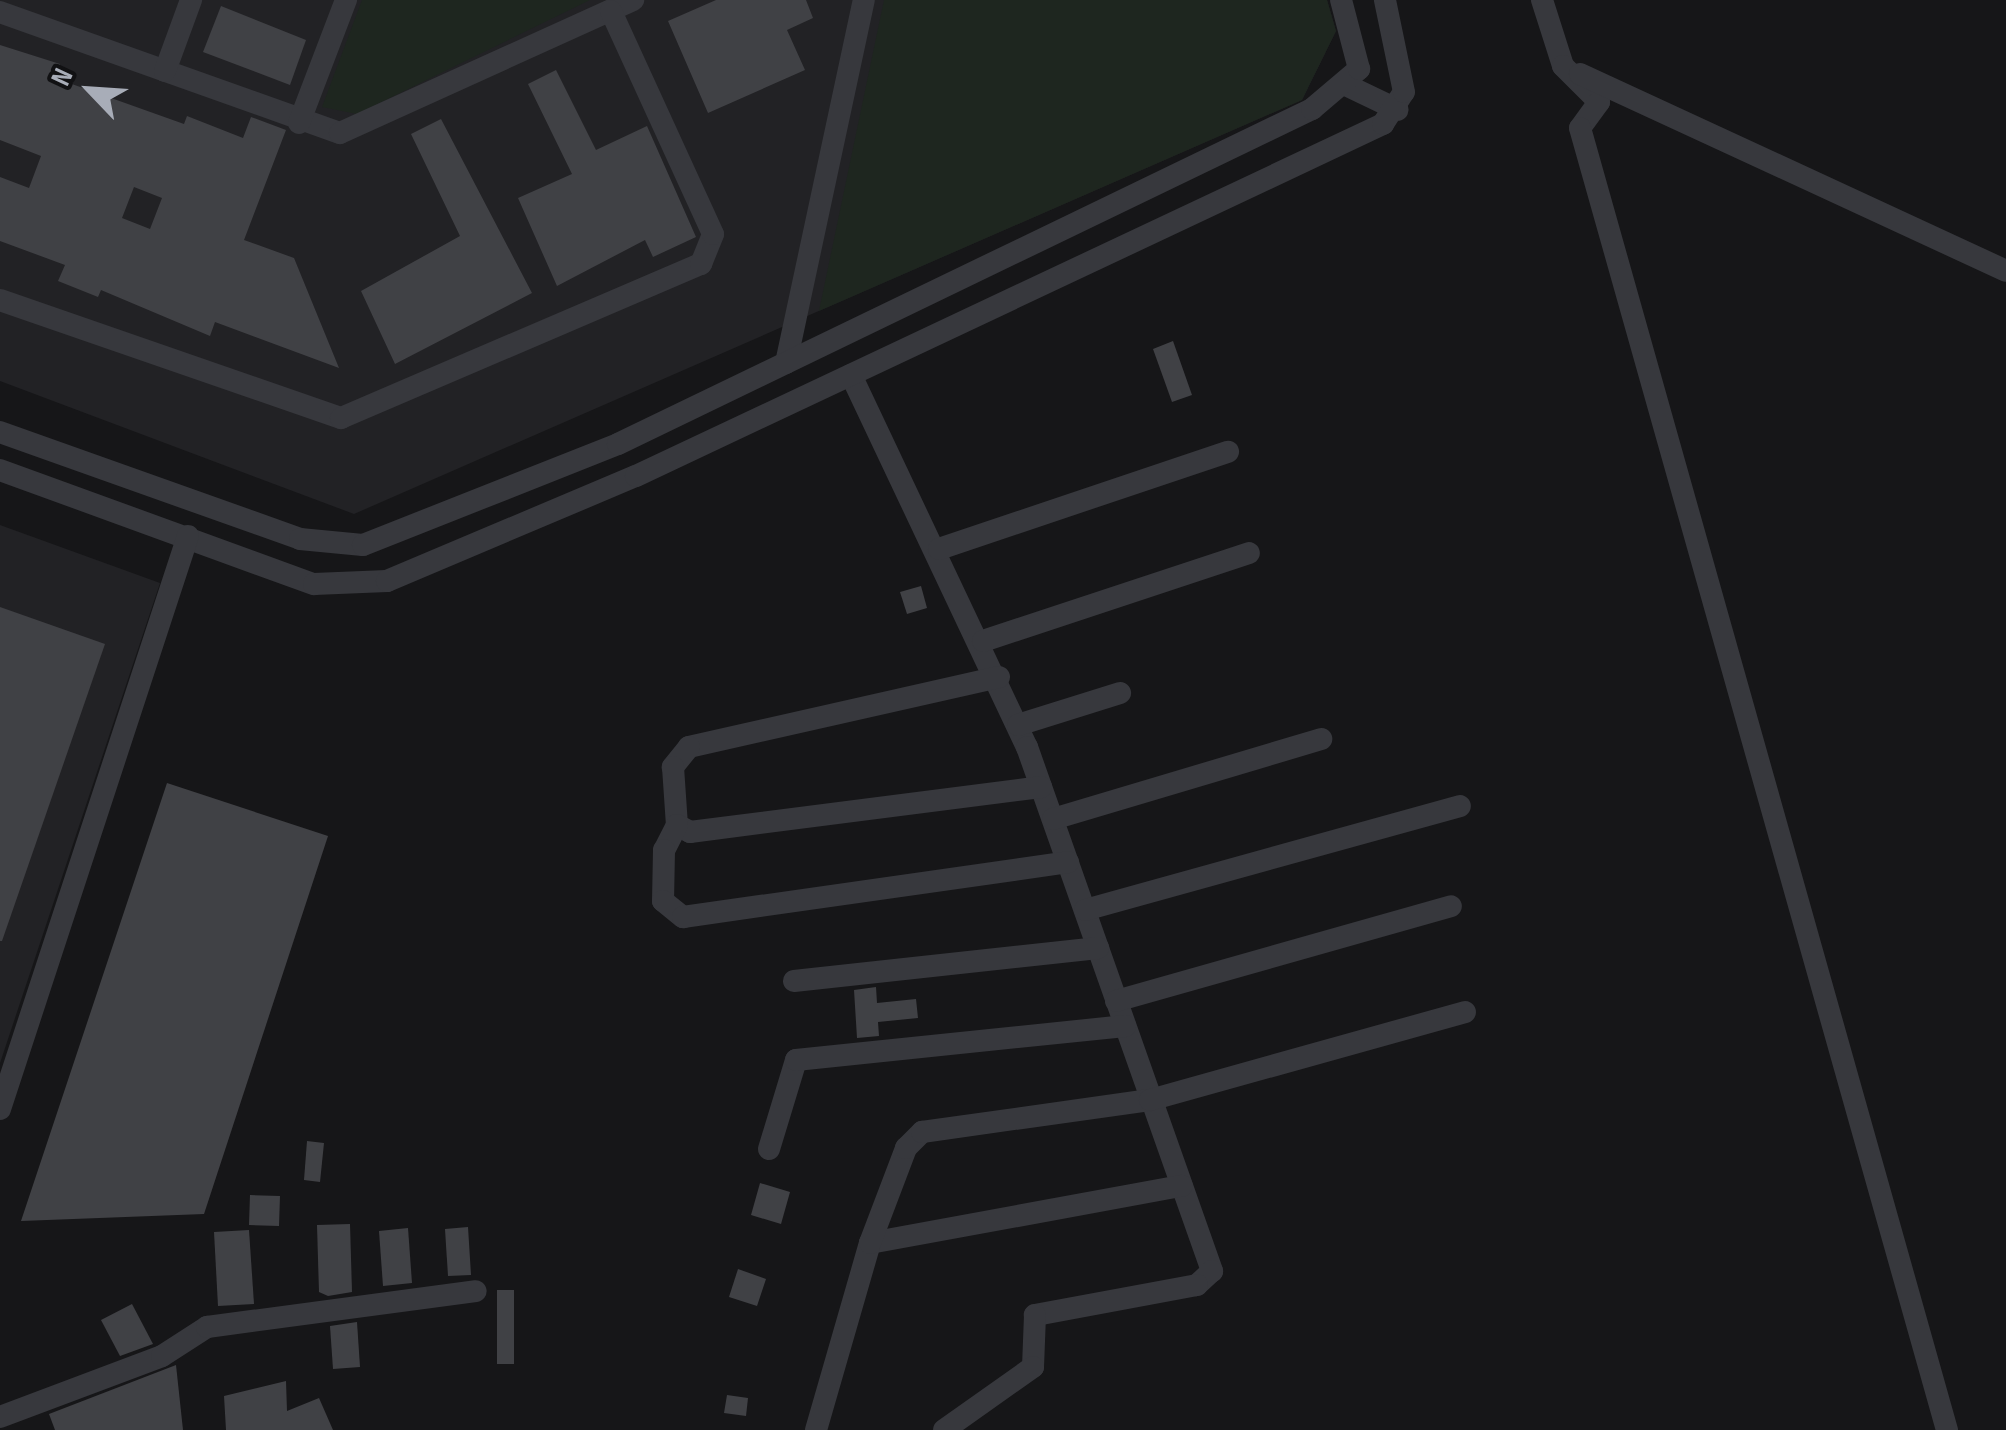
<!DOCTYPE html>
<style>
body{margin:0}
#map{position:relative;width:2006px;height:1430px;overflow:hidden;background:#161618;font-family:"Sofia Sans Condensed",sans-serif}
div>[style]{position:absolute}
.built>*{inset:0;background:#222225}
.green>*{inset:0;background:#1e261f}
.building>*{inset:0;background:#404145}
.minor>*{height:22px;margin:-11px;padding:0 11px;transform-origin:11px;border-radius:11px;background:#37383d}
span{translate:-50% -50%;white-space:nowrap;text-align:center;line-height:1.15;-webkit-text-stroke:9px #111113;paint-order:stroke}
.north{position:absolute;left:40px;top:40px;width:100px;height:100px;-webkit-text-stroke:8px #111113;paint-order:stroke;rotate:295deg;font-size:28px;font-weight:700;line-height:40px;text-align:center;color:#a8adb8}
.north::after{content:'';display:block;margin:auto;width:35px;height:45px;background:#a8adb8;clip-path:polygon(50% 0,100% 100%,50% 72%,0 100%)}
</style>
<div id="map">
<div class="built">
<i style="clip-path:polygon(0 0,1327px 0,1336px 31px,1302px 100px,354px 514px,0 381px)"></i>
<i style="clip-path:polygon(0 525px,160px 583px,0 1063px)"></i>
</div>
<div class="green">
<i style="clip-path:polygon(362px 0,590px 0,357px 114px,322px 107px)"></i>
<i style="clip-path:polygon(884px 0,1327px 0,1336px 31px,1302px 100px,819px 311px)"></i>
</div>
<div class="building">
<i style="clip-path:polygon(716px 0,806px 0,813px 18px,787px 30px,805px 70px,708px 113px,668px 21px)"></i>
<i style="clip-path:polygon(221px 6px,306px 40px,290px 85px,203px 52px)"></i>
<i style="clip-path:polygon(evenodd,0 45px,60px 64px,55px 78px,184px 124px,187px 116px,243px 138px,251px 117px,286px 130px,244px 240px,294px 258px,339px 368px,215px 322px,210px 336px,101px 290px,98px 297px,58px 281px,65px 265px,0 241px,0 177px,29px 188px,41px 156px,0 140px,0 45px,134px 187px,162px 198px,150px 229px,122px 218px,134px 187px)"></i>
<i style="clip-path:polygon(556px 70px,596px 150px,647px 126px,696px 237px,653px 257px,645px 240px,557px 286px,518px 198px,572px 174px,528px 84px)"></i>
<i style="clip-path:polygon(441px 119px,532px 293px,395px 364px,361px 291px,460px 236px,411px 134px)"></i>
<i style="clip-path:polygon(1173px 341px,1192px 395px,1172px 402px,1153px 349px)"></i>
<i style="clip-path:polygon(921px 586px,927px 608px,907px 614px,900px 592px)"></i>
<i style="clip-path:polygon(0 607px,105px 644px,2px 941px,0 941px)"></i>
<i style="clip-path:polygon(167px 783px,328px 836px,204px 1214px,21px 1221px)"></i>
<i style="clip-path:polygon(876px 987px,877px 1003px,916px 999px,918px 1018px,878px 1022px,879px 1036px,857px 1038px,854px 990px)"></i>
<i style="clip-path:polygon(307px 1141px,324px 1143px,320px 1182px,304px 1180px)"></i>
<i style="clip-path:polygon(760px 1183px,790px 1192px,781px 1224px,751px 1215px)"></i>
<i style="clip-path:polygon(250px 1195px,280px 1196px,279px 1226px,249px 1225px)"></i>
<i style="clip-path:polygon(350px 1224px,352px 1292px,328px 1296px,319px 1292px,317px 1225px)"></i>
<i style="clip-path:polygon(468px 1227px,471px 1275px,448px 1276px,445px 1229px)"></i>
<i style="clip-path:polygon(408px 1228px,412px 1283px,383px 1286px,379px 1231px)"></i>
<i style="clip-path:polygon(249px 1230px,254px 1304px,218px 1306px,214px 1232px)"></i>
<i style="clip-path:polygon(738px 1269px,766px 1279px,757px 1306px,729px 1297px)"></i>
<i style="clip-path:polygon(497px 1290px,514px 1290px,514px 1364px,497px 1364px)"></i>
<i style="clip-path:polygon(132px 1304px,153px 1344px,120px 1356px,101px 1320px)"></i>
<i style="clip-path:polygon(357px 1322px,360px 1367px,333px 1369px,330px 1326px)"></i>
<i style="clip-path:polygon(176px 1365px,183px 1430px,55px 1430px,49px 1414px)"></i>
<i style="clip-path:polygon(286px 1381px,287px 1411px,319px 1398px,333px 1430px,226px 1430px,224px 1396px)"></i>
<i style="clip-path:polygon(727px 1395px,748px 1398px,746px 1416px,724px 1413px)"></i>
</div>
<div class="minor">
<i style="left:1542px;top:0;width:69px;rotate:72.3deg"></i>
<i style="left:1563px;top:66px;width:51px;rotate:45deg"></i>
<i style="left:1599px;top:102px;width:32px;rotate:126deg"></i>
<i style="left:1580px;top:128px;width:1353px;rotate:74.26deg"></i>
<i style="left:0;top:12px;width:361px;rotate:19.6deg"></i>
<i style="left:340px;top:133px;width:322px;rotate:-24.4deg"></i>
<i style="left:165px;top:71px;width:76px;rotate:-69.9deg"></i>
<i style="left:1580px;top:74px;width:469px;rotate:24.8deg"></i>
<i style="left:1348px;top:86px;width:55px;rotate:25.6deg"></i>
<i style="left:299px;top:123px;width:132px;rotate:-69.1deg"></i>
<i style="left:0;top:300px;width:361px;rotate:19.1deg"></i>
<i style="left:341px;top:418px;width:392px;rotate:-23.2deg"></i>
<i style="left:701px;top:264px;width:32px;rotate:-68deg"></i>
<i style="left:713px;top:234px;width:245px;rotate:-114.6deg"></i>
<i style="left:786px;top:363px;width:371px;rotate:-77.9deg"></i>
<i style="left:851px;top:375px;width:412px;rotate:64.7deg"></i>
<i style="left:1027px;top:747px;width:556px;rotate:70.55deg"></i>
<i style="left:1212px;top:1271px;width:21px;rotate:137deg"></i>
<i style="left:1197px;top:1285px;width:165px;rotate:169.5deg"></i>
<i style="left:1035px;top:1315px;width:52px;rotate:92.2deg"></i>
<i style="left:1033px;top:1367px;width:109px;rotate:144.7deg"></i>
<i style="left:0;top:432px;width:319px;rotate:19.6deg"></i>
<i style="left:300px;top:539px;width:63px;rotate:5.4deg"></i>
<i style="left:363px;top:545px;width:274px;rotate:-21.6deg"></i>
<i style="left:618px;top:444px;width:771px;rotate:-25.77deg"></i>
<i style="left:1312px;top:109px;width:62px;rotate:-40.4deg"></i>
<i style="left:1359px;top:69px;width:71px;rotate:-104.6deg"></i>
<i style="left:0;top:470px;width:334px;rotate:20deg"></i>
<i style="left:314px;top:584px;width:73px;rotate:-2.4deg"></i>
<i style="left:387px;top:581px;width:270px;rotate:-22.9deg"></i>
<i style="left:636px;top:476px;width:826px;rotate:-25.23deg"></i>
<i style="left:1383px;top:124px;width:38px;rotate:-57deg"></i>
<i style="left:1404px;top:92px;width:94px;rotate:-101.7deg"></i>
<i style="left:939px;top:549px;width:305px;rotate:-18.6deg"></i>
<i style="left:983px;top:641px;width:280px;rotate:-18.3deg"></i>
<i style="left:999px;top:677px;width:318px;rotate:167.3deg"></i>
<i style="left:689px;top:747px;width:26px;rotate:129deg"></i>
<i style="left:673px;top:767px;width:58px;rotate:86.1deg"></i>
<i style="left:677px;top:825px;width:15px;rotate:28deg"></i>
<i style="left:690px;top:832px;width:354px;rotate:-7.3deg"></i>
<i style="left:1018px;top:725px;width:107px;rotate:-17.4deg"></i>
<i style="left:1053px;top:819px;width:280px;rotate:-16.6deg"></i>
<i style="left:677px;top:825px;width:28px;rotate:117deg"></i>
<i style="left:664px;top:850px;width:51px;rotate:91.1deg"></i>
<i style="left:663px;top:901px;width:26px;rotate:39deg"></i>
<i style="left:683px;top:917px;width:389px;rotate:-8.1deg"></i>
<i style="left:1085px;top:910px;width:389px;rotate:-15.5deg"></i>
<i style="left:794px;top:981px;width:306px;rotate:-6.2deg"></i>
<i style="left:1116px;top:1001px;width:348px;rotate:-15.8deg"></i>
<i style="left:0;top:1109px;width:603px;rotate:-71.84deg"></i>
<i style="left:769px;top:1149px;width:93px;rotate:-73.1deg"></i>
<i style="left:796px;top:1060px;width:331px;rotate:-5.9deg"></i>
<i style="left:870px;top:1243px;width:317px;rotate:-10.4deg"></i>
<i style="left:0;top:1417px;width:173px;rotate:-20.6deg"></i>
<i style="left:162px;top:1356px;width:54px;rotate:-32.8deg"></i>
<i style="left:207px;top:1327px;width:271px;rotate:-7.6deg"></i>
<i style="left:816px;top:1430px;width:195px;rotate:-73.9deg"></i>
<i style="left:870px;top:1243px;width:102px;rotate:-69.2deg"></i>
<i style="left:906px;top:1148px;width:23px;rotate:-45deg"></i>
<i style="left:922px;top:1132px;width:230px;rotate:-8deg"></i>
<i style="left:1150px;top:1100px;width:327px;rotate:-15.6deg"></i>
</div>
<div class="north">N</div>
</div>
